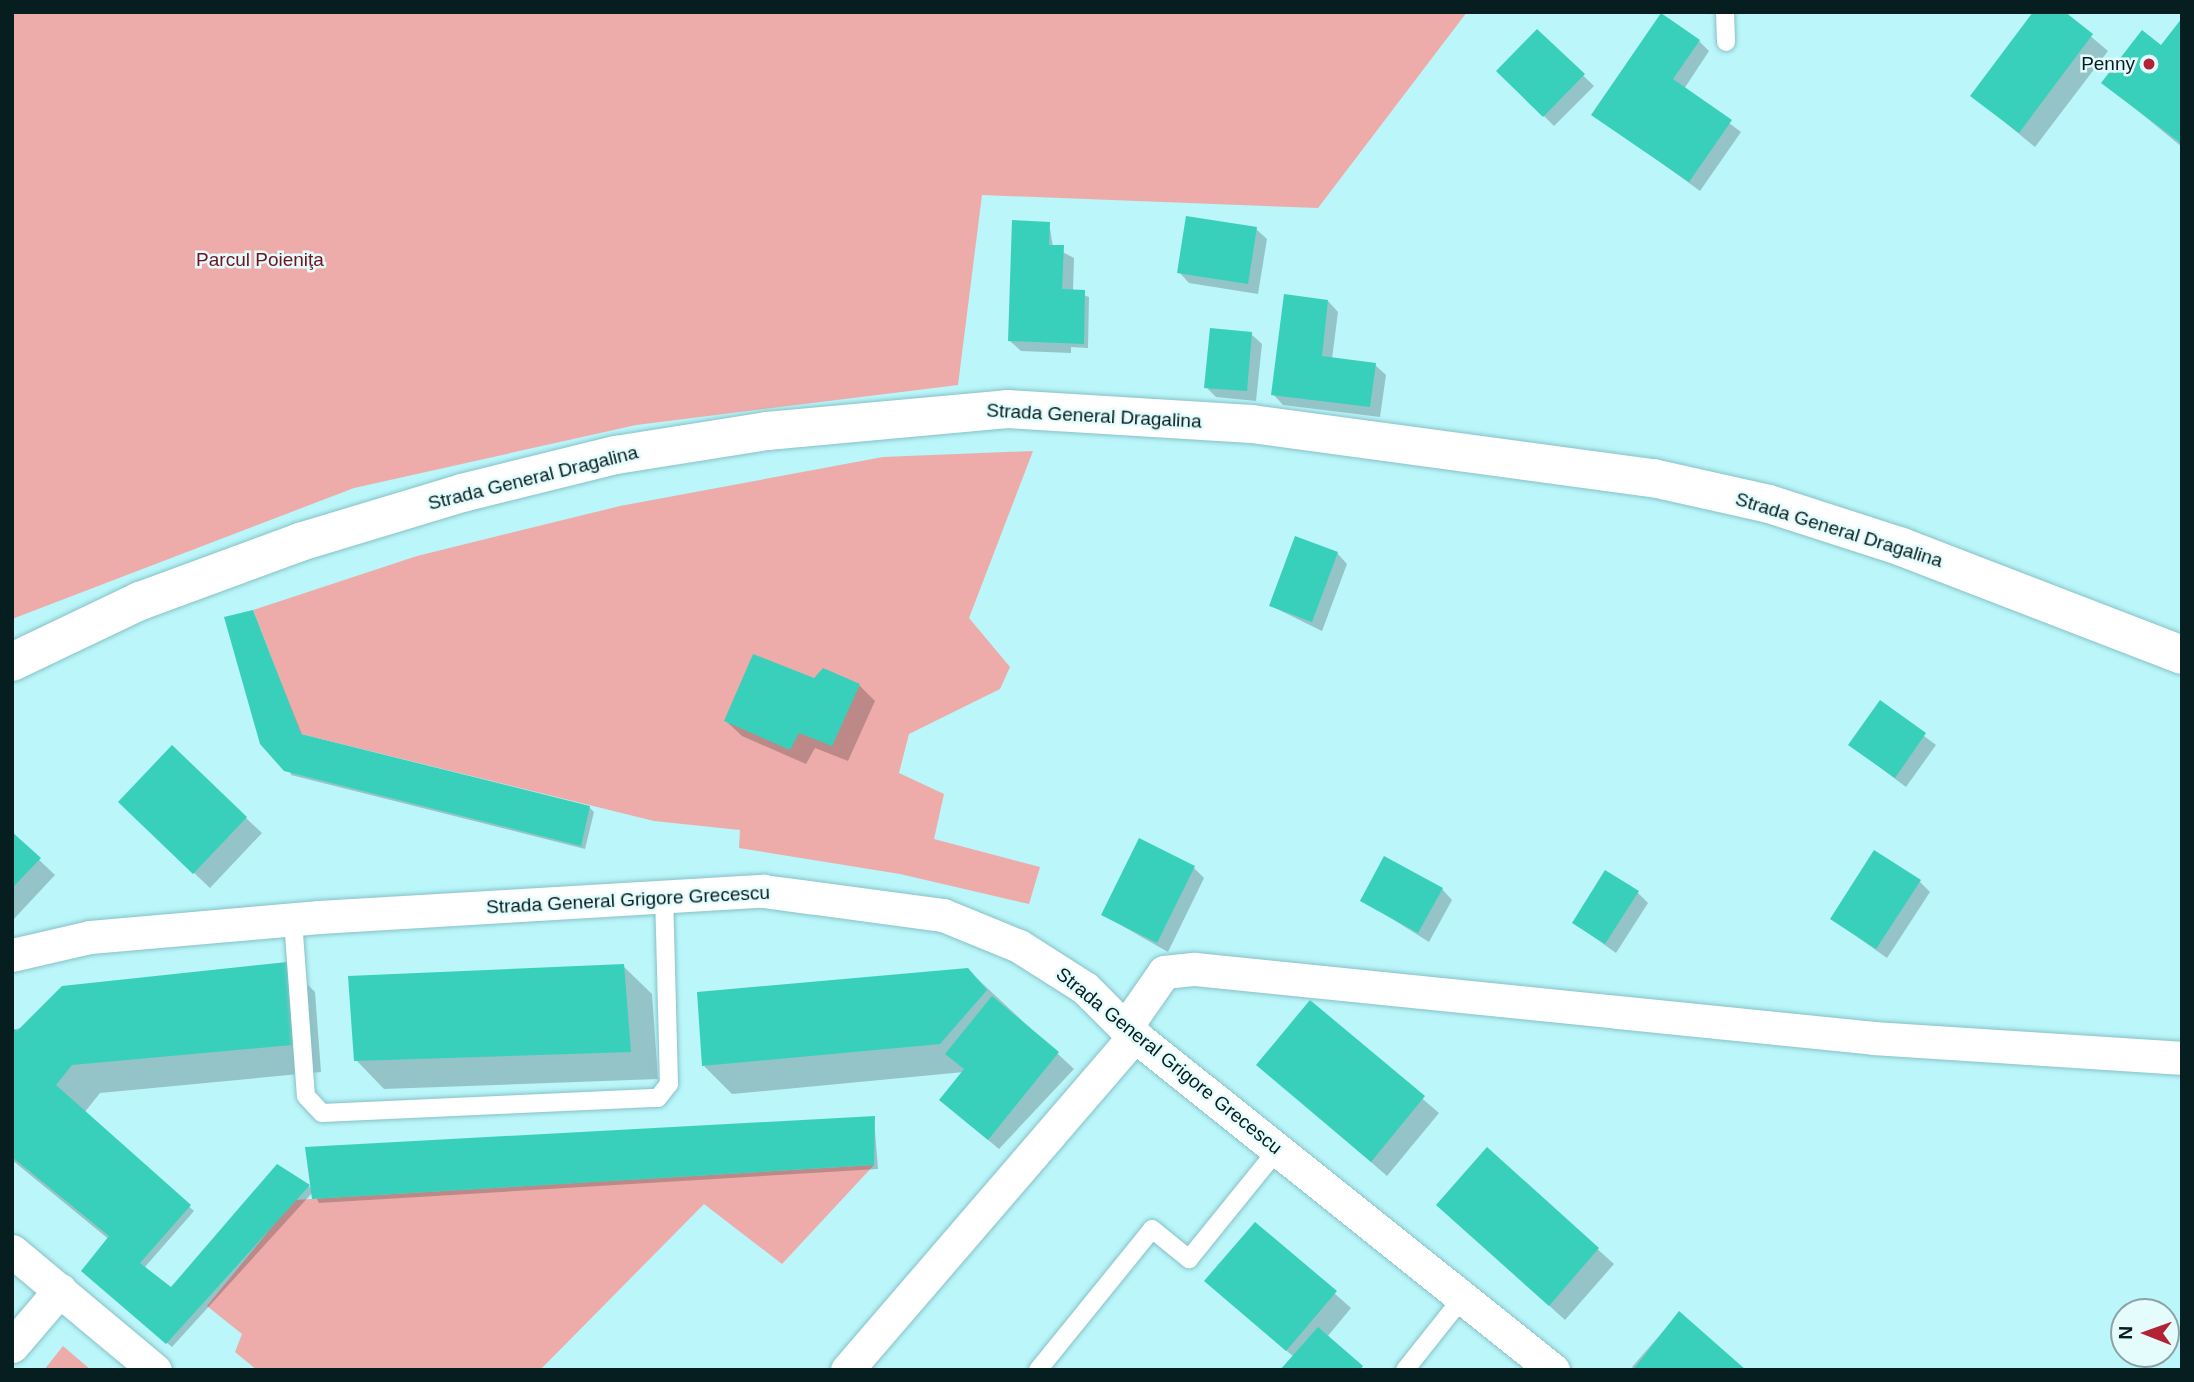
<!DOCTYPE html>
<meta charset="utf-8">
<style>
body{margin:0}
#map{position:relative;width:2194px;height:1382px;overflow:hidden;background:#baf6fa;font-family:Helvetica,sans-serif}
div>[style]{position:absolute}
.green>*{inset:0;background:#edacaa}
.shadow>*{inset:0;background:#0003}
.building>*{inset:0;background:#38d0ba}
.roads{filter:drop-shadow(0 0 2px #87c1c5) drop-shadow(0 0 2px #87c1c5)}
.lane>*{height:18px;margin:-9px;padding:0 9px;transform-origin:9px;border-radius:9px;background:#fff}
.street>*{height:33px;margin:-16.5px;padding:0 16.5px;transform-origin:16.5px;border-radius:16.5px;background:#fff}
.secondary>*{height:38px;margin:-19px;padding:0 19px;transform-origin:19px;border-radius:19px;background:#fff}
.dots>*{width:19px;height:19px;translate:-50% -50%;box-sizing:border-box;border:4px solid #e5fcfd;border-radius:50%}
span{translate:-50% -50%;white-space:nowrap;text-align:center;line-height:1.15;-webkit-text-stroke:5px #e5fcfd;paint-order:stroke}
.poi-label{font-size:19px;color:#061e20}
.right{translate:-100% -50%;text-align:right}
.park-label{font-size:19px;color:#70131e}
.street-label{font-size:19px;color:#061e20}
.frame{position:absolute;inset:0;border:14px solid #061e20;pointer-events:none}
.north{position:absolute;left:2110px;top:1298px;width:70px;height:70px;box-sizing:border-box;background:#e5fcfd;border:2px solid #8ca3a5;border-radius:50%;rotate:271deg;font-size:19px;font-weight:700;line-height:28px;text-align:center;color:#061e20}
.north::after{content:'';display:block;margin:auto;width:24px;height:32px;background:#b42235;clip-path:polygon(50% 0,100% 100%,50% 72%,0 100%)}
</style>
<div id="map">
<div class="green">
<i style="clip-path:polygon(12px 12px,1467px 12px,1318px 208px,982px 195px,958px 385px,636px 425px,354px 488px,12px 619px)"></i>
<i style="clip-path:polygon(1033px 451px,969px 618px,1010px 667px,1000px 689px,909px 734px,899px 773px,944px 794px,934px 839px,1040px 867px,1029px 904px,900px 874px,739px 848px,740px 830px,654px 821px,301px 734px,253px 610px,417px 556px,620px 506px,883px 457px)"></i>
<i style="clip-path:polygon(874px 1165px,782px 1264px,704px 1204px,540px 1370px,257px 1370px,235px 1352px,242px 1334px,207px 1306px,294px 1200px)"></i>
<i style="clip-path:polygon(63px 1346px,91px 1370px,44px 1370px)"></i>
</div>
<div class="shadow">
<i style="clip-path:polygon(2062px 12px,2108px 51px,2035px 147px,1973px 96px)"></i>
<i style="clip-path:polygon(2182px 21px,2182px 147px,2104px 83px,2161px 48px)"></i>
<i style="clip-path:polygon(1537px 31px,1594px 86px,1554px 126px,1499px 71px)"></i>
<i style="clip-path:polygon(1699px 41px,1709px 51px,1684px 89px,1741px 132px,1700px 191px,1594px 114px)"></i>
<i style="clip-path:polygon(1049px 223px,1053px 247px,1074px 258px,1073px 291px,1089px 297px,1088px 348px,1071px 347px,1071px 353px,1021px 351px,1010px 341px)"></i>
<i style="clip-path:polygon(1256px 229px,1267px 239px,1258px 294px,1189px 283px,1179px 272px)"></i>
<i style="clip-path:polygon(1328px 301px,1338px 312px,1332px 359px,1375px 365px,1386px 375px,1380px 417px,1283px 405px,1273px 394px)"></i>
<i style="clip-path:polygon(1251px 334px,1262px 344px,1256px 401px,1216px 397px,1206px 387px)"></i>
<i style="clip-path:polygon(1337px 553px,1347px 564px,1322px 631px,1271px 606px)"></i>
<i style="clip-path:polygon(253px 612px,303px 737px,589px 807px,594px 812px,585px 849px,291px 775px)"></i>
<i style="clip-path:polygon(815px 680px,859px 685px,875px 701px,848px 761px,815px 748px,806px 764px,742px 736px,726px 721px)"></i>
<i style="clip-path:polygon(1880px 703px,1936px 745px,1906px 787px,1850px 745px)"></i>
<i style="clip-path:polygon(136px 818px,246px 818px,262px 833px,210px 888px)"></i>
<i style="clip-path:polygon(12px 834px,55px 875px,12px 921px)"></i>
<i style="clip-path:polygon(1194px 868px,1204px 878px,1168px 952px,1103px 915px)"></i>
<i style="clip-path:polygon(1920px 882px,1930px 892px,1887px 958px,1832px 919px)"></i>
<i style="clip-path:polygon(1442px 889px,1452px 900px,1429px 942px,1362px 900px)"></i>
<i style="clip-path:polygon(1637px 892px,1648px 903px,1616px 953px,1574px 923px)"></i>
<i style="clip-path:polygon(286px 964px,315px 992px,321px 1072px,100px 1093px,84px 1113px,194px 1211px,144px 1268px,172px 1289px,278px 1167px,313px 1189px,874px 1118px,878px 1169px,319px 1203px,313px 1192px,172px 1347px,88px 1276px,111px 1241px,12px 1160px,12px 1030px)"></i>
<i style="clip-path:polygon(623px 966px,652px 994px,658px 1079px,384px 1089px,356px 1060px)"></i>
<i style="clip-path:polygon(968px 970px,1074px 1069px,999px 1149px,952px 1110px,964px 1072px,732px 1094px,704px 1066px)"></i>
<i style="clip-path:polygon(1311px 1003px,1439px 1113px,1387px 1176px,1259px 1065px)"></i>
<i style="clip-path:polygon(1487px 1150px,1614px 1264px,1565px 1320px,1438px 1205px)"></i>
<i style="clip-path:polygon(1256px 1224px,1351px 1308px,1327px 1337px,1364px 1370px,1282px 1370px,1294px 1357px,1222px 1296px)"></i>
<i style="clip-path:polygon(1679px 1313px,1635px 1370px,1632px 1367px)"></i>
</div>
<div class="building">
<i style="clip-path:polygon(2033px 12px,2065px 12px,2093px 34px,2019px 133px,1970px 96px)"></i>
<i style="clip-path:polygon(1661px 13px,1700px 40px,1673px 79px,1732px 120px,1689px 182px,1591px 115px)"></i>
<i style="clip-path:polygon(2182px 18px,2182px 144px,2101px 83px,2142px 30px,2161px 45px)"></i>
<i style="clip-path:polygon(1537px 29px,1585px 74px,1543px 117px,1496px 71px)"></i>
<i style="clip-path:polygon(1186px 216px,1257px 227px,1248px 284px,1177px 273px)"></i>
<i style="clip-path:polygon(1012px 220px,1050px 222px,1049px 245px,1064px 245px,1062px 289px,1085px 290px,1084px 344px,1008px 341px)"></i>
<i style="clip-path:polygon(1284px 294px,1328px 300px,1322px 356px,1376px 363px,1370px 407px,1271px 395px)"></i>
<i style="clip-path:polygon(1210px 328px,1252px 332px,1247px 391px,1204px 388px)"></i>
<i style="clip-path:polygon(1295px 536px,1338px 552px,1312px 622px,1269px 606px)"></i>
<i style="clip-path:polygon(253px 610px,301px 734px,590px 806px,581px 846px,284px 771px,260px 744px,224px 617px)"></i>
<i style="clip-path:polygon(753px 654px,814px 678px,823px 668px,860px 684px,832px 746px,799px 733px,790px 750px,724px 721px)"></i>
<i style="clip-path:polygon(1880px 700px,1926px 733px,1895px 778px,1848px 745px)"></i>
<i style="clip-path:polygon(172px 745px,247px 817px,193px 874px,118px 802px)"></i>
<i style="clip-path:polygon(12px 832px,41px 858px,12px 888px)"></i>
<i style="clip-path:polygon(1139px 838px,1195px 866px,1157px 943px,1101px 915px)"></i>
<i style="clip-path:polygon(1874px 850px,1921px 880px,1876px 949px,1830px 919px)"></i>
<i style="clip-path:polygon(1384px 856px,1443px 888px,1418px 933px,1360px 901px)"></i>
<i style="clip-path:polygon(1605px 870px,1639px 891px,1605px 944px,1572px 923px)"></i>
<i style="clip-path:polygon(287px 962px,293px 1045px,72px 1065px,56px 1085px,191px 1205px,140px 1263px,171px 1287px,277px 1164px,310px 1185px,166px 1344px,81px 1271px,109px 1236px,12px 1157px,12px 1028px,17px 1031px,62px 986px)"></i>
<i style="clip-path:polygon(624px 964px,631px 1052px,354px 1061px,348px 976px)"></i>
<i style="clip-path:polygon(968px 968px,987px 990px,940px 1044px,702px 1066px,697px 992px)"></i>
<i style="clip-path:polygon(992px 996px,1059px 1052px,988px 1140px,939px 1100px,964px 1069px,945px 1054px)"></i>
<i style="clip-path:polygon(1310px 1000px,1425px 1096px,1371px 1162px,1256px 1065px)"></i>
<i style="clip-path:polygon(875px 1116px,874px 1165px,312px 1199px,305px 1147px)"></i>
<i style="clip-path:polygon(1487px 1147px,1599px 1248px,1549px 1306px,1436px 1205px)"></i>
<i style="clip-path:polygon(1255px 1222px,1337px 1291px,1286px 1351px,1204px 1281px)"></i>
<i style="clip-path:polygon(1679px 1311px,1746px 1370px,1633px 1370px)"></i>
<i style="clip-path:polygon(1318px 1327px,1363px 1366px,1360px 1370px,1280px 1370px)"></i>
</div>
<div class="roads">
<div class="lane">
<i style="left:1725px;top:12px;width:30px;rotate:88deg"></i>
<i style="left:293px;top:920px;width:176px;rotate:85.8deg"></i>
<i style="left:306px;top:1096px;width:23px;rotate:47deg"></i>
<i style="left:322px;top:1113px;width:336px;rotate:-2.6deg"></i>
<i style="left:658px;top:1098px;width:18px;rotate:-52deg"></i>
<i style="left:669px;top:1084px;width:187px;rotate:-91.5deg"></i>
<i style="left:1038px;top:1370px;width:181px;rotate:-51deg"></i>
<i style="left:1152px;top:1229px;width:48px;rotate:39deg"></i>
<i style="left:1189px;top:1259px;width:141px;rotate:-51deg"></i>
<i style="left:1405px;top:1370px;width:93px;rotate:-51.5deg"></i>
</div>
<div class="street">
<i style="left:12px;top:955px;width:80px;rotate:-13deg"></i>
<i style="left:90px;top:937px;width:230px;rotate:-5deg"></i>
<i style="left:319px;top:917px;width:445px;rotate:-3.4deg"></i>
<i style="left:763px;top:891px;width:182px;rotate:7.6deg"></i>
<i style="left:943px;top:915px;width:82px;rotate:22.2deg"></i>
<i style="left:1019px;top:946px;width:78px;rotate:32.5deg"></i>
<i style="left:1085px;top:988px;width:57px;rotate:45deg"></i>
<i style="left:1125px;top:1028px;width:548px;rotate:38.63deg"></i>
<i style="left:1125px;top:1028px;width:68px;rotate:-55.1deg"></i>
<i style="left:1164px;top:972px;width:31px;rotate:-6deg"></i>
<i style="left:1195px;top:969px;width:682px;rotate:5.8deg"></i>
<i style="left:1874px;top:1038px;width:309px;rotate:3.7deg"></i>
<i style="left:12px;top:1251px;width:186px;rotate:39.8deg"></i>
<i style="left:12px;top:1346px;width:74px;rotate:-49.4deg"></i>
<i style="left:847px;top:1370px;width:442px;rotate:-49.3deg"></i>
</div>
<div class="secondary">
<i style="left:12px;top:662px;width:142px;rotate:-25.5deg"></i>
<i style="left:140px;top:601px;width:171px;rotate:-20.2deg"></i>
<i style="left:300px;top:542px;width:169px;rotate:-16.8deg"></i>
<i style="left:462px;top:493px;width:159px;rotate:-13.9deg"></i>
<i style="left:616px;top:455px;width:153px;rotate:-9deg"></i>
<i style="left:767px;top:431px;width:241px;rotate:-5.2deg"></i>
<i style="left:1007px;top:409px;width:245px;rotate:3.5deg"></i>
<i style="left:1252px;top:424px;width:405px;rotate:7.7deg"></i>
<i style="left:1653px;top:478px;width:119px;rotate:12.6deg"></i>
<i style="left:1769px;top:504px;width:140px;rotate:17.9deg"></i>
<i style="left:1902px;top:547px;width:300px;rotate:21.1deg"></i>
</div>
</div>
<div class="dots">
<i style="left:2149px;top:64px;background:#b42235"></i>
</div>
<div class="poi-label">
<span class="right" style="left:2135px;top:64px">Penny</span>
</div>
<div class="park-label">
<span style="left:260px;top:260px">Parcul Poieniţa</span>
</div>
<div class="street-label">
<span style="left:1094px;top:416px;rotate:3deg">Strada General Dragalina</span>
<span style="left:533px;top:478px;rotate:-14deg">Strada General Dragalina</span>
<span style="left:1839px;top:530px;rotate:17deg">Strada General Dragalina</span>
<span style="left:628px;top:900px;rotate:-3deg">Strada General Grigore Grecescu</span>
<span style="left:1169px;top:1061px;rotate:39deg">Strada General Grigore Grecescu</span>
</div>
<div class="frame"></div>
<div class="north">N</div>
</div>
